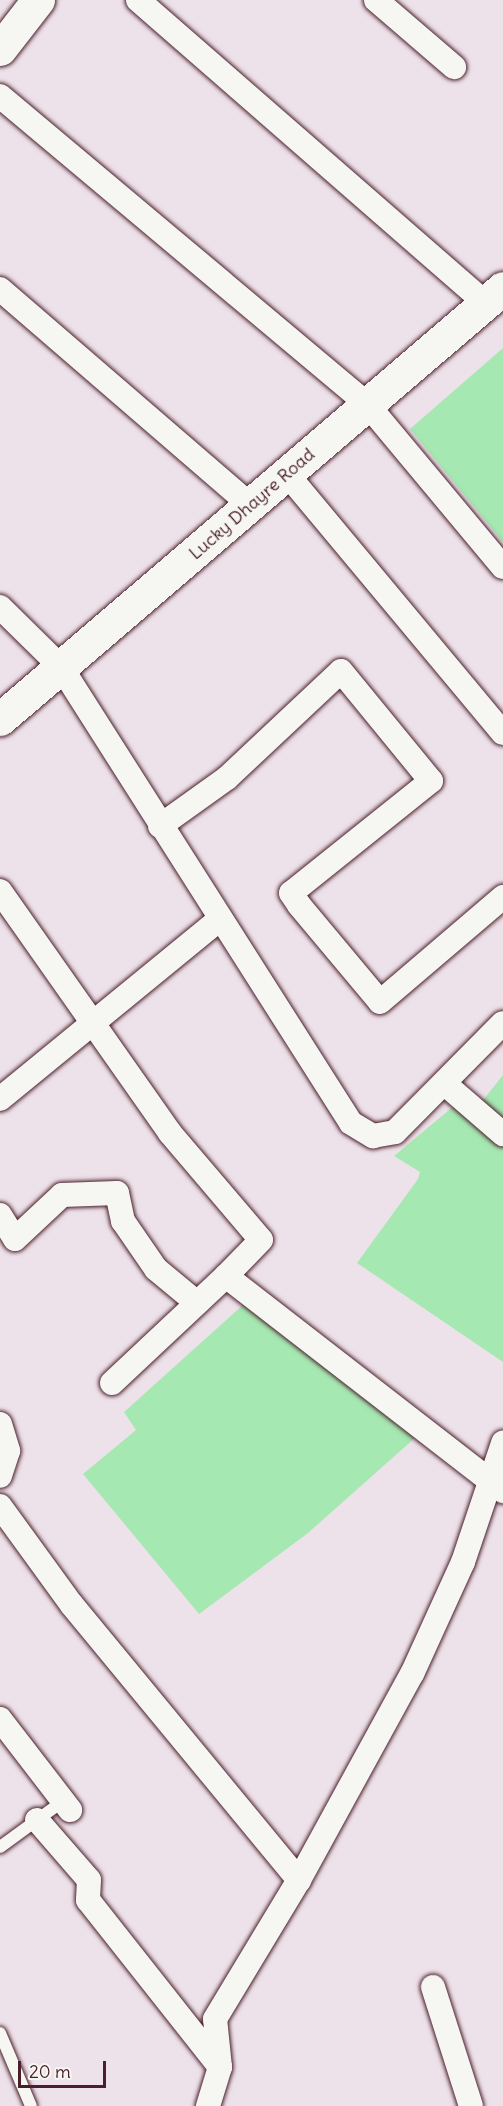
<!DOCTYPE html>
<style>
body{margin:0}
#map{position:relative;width:503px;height:2106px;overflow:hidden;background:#eee2ea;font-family:Delius,sans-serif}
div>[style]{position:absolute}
.green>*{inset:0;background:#a6e8b2}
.roads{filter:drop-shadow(0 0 2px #4a1f2b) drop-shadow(0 0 2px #4a1f2b)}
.service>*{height:12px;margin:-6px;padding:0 6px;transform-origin:6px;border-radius:6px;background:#f6f6f2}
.minor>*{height:24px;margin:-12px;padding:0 12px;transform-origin:12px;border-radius:12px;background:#f6f6f2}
.secondary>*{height:33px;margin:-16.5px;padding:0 16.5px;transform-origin:16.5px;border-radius:16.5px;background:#f6f6f2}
span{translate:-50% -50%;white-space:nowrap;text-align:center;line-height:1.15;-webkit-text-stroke:5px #f6f6f2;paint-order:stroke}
.street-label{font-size:18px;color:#4a1f2b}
.scale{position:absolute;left:18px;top:2061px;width:88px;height:27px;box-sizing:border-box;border:3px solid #4a1f2b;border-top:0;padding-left:8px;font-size:18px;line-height:21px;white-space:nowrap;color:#4a1f2b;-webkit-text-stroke:4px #f6f6f2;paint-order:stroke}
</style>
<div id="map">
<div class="green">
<i style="clip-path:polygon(503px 348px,503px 542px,410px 429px)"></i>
<i style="clip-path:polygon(503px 1075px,503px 1362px,357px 1263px,418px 1179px,420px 1172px,394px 1156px,455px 1105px,484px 1099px)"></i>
<i style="clip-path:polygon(244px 1304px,416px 1437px,308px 1533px,199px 1614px,83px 1474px,136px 1430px,124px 1412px)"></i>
</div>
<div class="roads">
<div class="service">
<i style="left:0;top:1847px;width:78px;rotate:-36.1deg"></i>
<i style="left:0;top:2033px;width:79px;rotate:67deg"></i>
</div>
<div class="minor">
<i style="left:138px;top:0;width:461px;rotate:41.1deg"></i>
<i style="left:376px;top:0;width:103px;rotate:40.7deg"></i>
<i style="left:0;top:96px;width:479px;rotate:40deg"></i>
<i style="left:367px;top:404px;width:212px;rotate:50.2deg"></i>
<i style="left:0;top:289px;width:330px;rotate:40.8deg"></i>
<i style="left:287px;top:474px;width:337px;rotate:50.2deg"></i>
<i style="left:0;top:607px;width:86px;rotate:44.5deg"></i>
<i style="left:61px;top:667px;width:540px;rotate:57.55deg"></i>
<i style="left:351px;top:1123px;width:26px;rotate:31deg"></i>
<i style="left:373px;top:1136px;width:22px;rotate:-10deg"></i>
<i style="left:395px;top:1132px;width:153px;rotate:-45.3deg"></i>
<i style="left:160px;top:826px;width:82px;rotate:-35.6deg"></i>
<i style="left:227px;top:778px;width:156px;rotate:-43.2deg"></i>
<i style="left:341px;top:671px;width:142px;rotate:50.7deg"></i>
<i style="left:431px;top:781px;width:179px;rotate:141.3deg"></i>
<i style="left:291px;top:893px;width:14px;rotate:56deg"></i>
<i style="left:299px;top:905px;width:126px;rotate:50.1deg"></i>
<i style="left:380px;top:1002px;width:162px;rotate:-40.5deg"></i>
<i style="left:0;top:891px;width:296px;rotate:54.9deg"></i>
<i style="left:170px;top:1133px;width:140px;rotate:49.6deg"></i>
<i style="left:261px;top:1240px;width:50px;rotate:134.2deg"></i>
<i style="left:226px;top:1276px;width:351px;rotate:37.8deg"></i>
<i style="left:445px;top:1084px;width:77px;rotate:40.8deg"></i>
<i style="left:0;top:1099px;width:283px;rotate:-39.3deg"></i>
<i style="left:0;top:1215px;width:28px;rotate:58deg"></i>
<i style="left:15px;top:1239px;width:64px;rotate:-43.1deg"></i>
<i style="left:62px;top:1195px;width:55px;rotate:-2.1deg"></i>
<i style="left:117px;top:1193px;width:29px;rotate:78deg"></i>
<i style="left:123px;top:1221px;width:58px;rotate:55.5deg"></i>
<i style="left:156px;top:1269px;width:53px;rotate:39.7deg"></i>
<i style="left:112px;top:1383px;width:156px;rotate:-43.2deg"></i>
<i style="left:0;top:1424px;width:28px;rotate:73deg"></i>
<i style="left:8px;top:1451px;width:26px;rotate:108deg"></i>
<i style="left:0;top:1506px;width:122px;rotate:54deg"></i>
<i style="left:72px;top:1605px;width:357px;rotate:50.5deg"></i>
<i style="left:0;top:1719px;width:115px;rotate:52.4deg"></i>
<i style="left:37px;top:1820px;width:79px;rotate:49.1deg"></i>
<i style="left:89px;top:1880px;width:20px;rotate:93deg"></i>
<i style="left:88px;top:1900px;width:213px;rotate:51.7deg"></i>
<i style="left:220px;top:2067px;width:41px;rotate:107.1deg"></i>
<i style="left:433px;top:1987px;width:125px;rotate:72.3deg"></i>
<i style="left:220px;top:2067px;width:48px;rotate:-95.9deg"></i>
<i style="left:215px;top:2019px;width:162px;rotate:-58.9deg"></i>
<i style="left:299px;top:1880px;width:235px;rotate:-61.3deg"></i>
<i style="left:412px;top:1674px;width:123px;rotate:-65.5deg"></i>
<i style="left:463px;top:1562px;width:126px;rotate:-71.4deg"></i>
</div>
<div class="secondary">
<i style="left:0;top:49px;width:62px;rotate:-52.2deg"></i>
<i style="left:0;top:719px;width:662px;rotate:-40.59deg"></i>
</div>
</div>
<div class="street-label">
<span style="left:252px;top:504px;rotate:-41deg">Lucky Dhayre Road</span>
</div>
<div class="scale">20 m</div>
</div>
